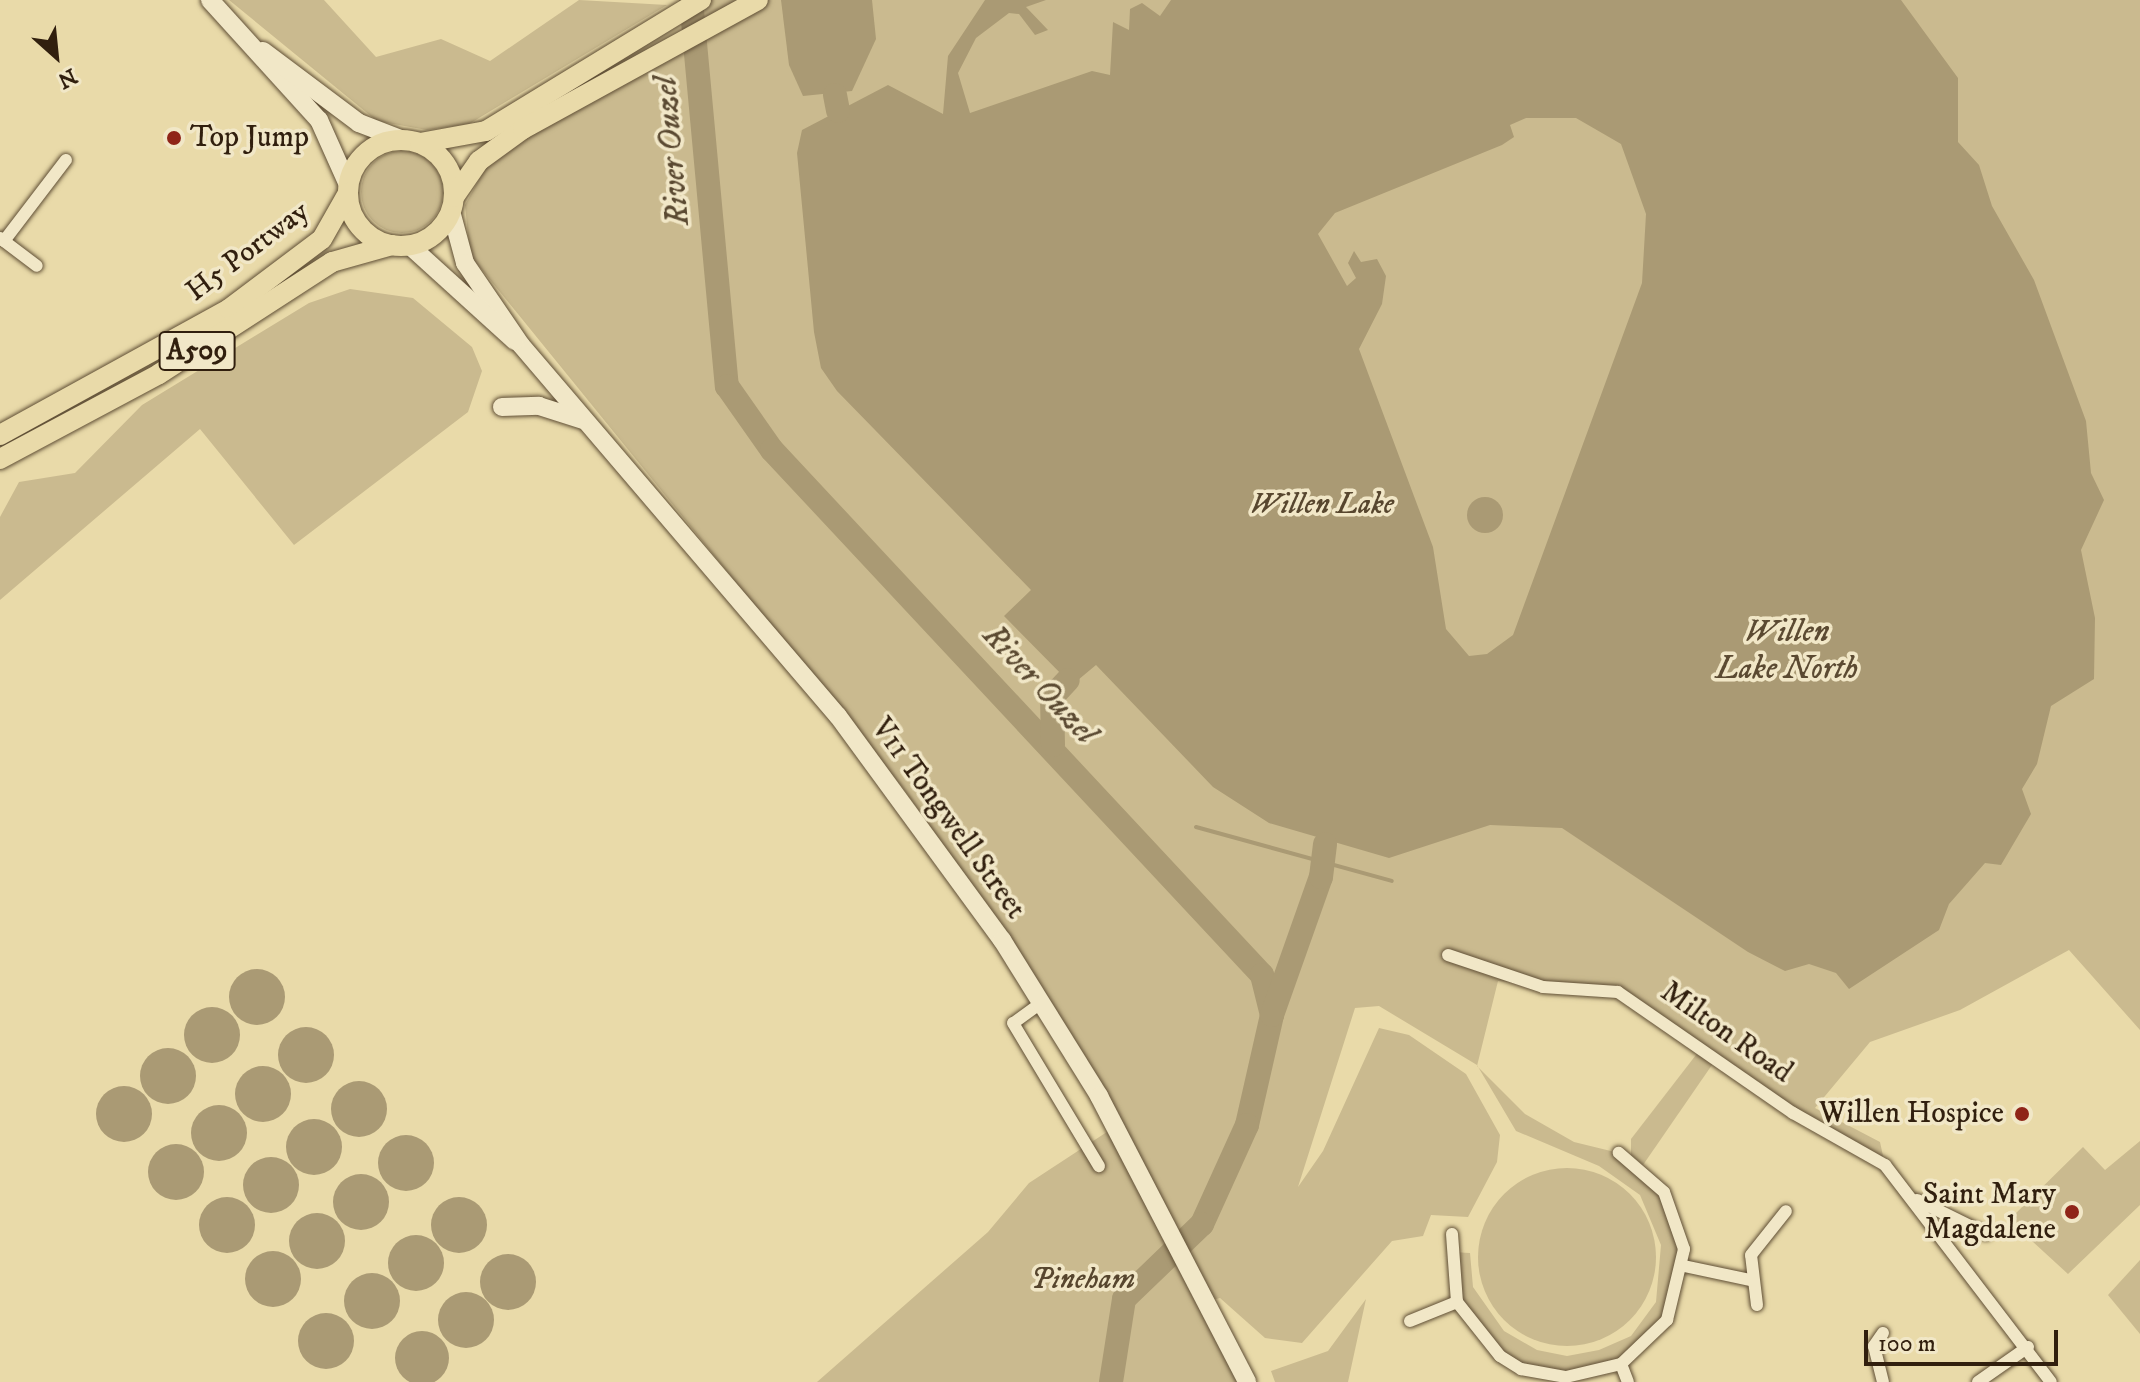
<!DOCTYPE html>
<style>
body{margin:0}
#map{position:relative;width:2140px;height:1382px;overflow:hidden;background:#e9daa9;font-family:"IM FELL DW Pica",serif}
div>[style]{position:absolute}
.green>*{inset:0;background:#caba8f}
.round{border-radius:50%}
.water>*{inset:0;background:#aa9a74}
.stream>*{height:4px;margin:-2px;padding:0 2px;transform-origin:2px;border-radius:2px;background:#aa9a74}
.river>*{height:24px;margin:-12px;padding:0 12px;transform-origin:12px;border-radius:12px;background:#aa9a74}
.roads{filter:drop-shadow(0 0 2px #5f4e35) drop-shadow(0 0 2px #5f4e35)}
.street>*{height:12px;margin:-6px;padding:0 6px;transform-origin:6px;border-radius:6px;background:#f1e7c7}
.secondary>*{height:18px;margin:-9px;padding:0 9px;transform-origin:9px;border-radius:9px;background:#f1e7c7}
.primary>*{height:20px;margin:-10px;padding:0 10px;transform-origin:10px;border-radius:10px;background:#e9daa9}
.primary>.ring{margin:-10px;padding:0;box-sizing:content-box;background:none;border:20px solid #e9daa9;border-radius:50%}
.dots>*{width:22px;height:22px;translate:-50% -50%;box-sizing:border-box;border:4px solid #f1e7c7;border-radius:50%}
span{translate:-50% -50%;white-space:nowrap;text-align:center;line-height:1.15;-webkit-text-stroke:7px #f1e7c7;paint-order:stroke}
.shield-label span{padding:2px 6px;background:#f1e7c7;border:2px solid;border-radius:6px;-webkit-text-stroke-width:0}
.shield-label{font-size:28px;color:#311f0e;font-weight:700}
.poi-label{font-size:30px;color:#311f0e}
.left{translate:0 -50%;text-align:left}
.right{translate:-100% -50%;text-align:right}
.street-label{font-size:30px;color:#311f0e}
.park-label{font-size:30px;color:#57462e;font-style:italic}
.water-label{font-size:32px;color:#5b4a32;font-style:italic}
.north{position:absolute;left:16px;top:16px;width:80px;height:80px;-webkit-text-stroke:6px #f1e7c7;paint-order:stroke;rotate:153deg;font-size:22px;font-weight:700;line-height:32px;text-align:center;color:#311f0e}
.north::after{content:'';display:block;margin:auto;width:28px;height:36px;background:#311f0e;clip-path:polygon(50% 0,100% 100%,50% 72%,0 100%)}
.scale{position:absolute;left:1864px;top:1330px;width:194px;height:36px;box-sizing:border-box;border:4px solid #311f0e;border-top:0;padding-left:10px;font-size:24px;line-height:28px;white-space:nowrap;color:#311f0e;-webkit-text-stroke:6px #f1e7c7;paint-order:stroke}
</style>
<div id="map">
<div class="green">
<i style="clip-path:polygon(229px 0,324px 0,376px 57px,441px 39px,490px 61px,579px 0,667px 5px,469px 124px,427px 130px,377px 121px)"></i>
<i style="clip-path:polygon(692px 0,2140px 0,2140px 1030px,2069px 950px,1960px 1010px,1870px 1042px,1815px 1108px,1880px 1142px,1885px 1165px,1793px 1113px,1618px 993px,1498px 981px,1477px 1066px,1525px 1114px,1574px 1142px,1619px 1153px,1664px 1192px,1680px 1230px,1674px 1304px,1639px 1353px,1591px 1374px,1521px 1369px,1457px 1302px,1452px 1252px,1470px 1253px,1473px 1287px,1504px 1331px,1537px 1350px,1567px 1356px,1599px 1350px,1631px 1336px,1656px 1302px,1661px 1245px,1640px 1195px,1599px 1166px,1516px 1131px,1477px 1065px,1379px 1006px,1355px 1008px,1298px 1187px,1323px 1151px,1379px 1028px,1409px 1035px,1466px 1074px,1500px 1135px,1497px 1162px,1468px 1217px,1431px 1215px,1423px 1236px,1392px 1241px,1302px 1343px,1265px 1338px,1220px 1298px,1209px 1301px,1247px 1382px,817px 1382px,988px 1232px,1029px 1183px,1116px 1126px,1018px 951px,903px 788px,470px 255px,465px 205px,486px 167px,546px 115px,696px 32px)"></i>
<i class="round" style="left:361px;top:151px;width:82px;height:82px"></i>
<i style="clip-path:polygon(350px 289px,413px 298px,472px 347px,482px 371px,468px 412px,294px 545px,200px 429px,0 600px,0 517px,19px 482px,75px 473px,142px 405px,309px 303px)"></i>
<i style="clip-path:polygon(1699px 1051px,1714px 1062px,1643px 1165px,1631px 1155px,1631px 1139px)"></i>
<i style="clip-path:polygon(2140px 1141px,2140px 1205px,2068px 1274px,2009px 1220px,2083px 1147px,2105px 1170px)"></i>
<i class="round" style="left:1478px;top:1168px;width:178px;height:178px"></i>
<i style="clip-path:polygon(2140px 1260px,2140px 1334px,2108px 1295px)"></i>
<i style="clip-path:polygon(1366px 1299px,1348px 1382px,1275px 1382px,1271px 1371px,1328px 1351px)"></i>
</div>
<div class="water">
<i style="clip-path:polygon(781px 0,872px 0,876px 39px,852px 91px,803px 96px,789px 65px)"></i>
<i style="clip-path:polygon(evenodd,985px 0,1046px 0,1026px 7px,1048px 30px,1035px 35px,1019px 14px,1009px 13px,976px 38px,958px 73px,970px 113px,1092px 71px,1110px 75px,1113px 22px,1129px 30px,1130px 9px,1142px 3px,1160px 16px,1171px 0,1901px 0,1958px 78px,1958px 142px,1979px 165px,1992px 206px,2034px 280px,2086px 421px,2091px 473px,2104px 500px,2081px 550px,2095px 618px,2094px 679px,2051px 706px,2037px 764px,2022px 789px,2031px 814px,2001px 865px,1985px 863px,1949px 904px,1939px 930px,1849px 989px,1836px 973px,1809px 964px,1785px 971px,1748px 952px,1562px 828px,1490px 825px,1389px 858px,1269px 823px,1213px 787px,1096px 665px,1072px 685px,1004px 616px,1031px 590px,837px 391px,821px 368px,814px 332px,797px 153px,802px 130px,888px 85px,943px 114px,948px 56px,985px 0,1526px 118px,1576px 118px,1621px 144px,1646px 214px,1642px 283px,1513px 635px,1487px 654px,1469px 656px,1446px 629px,1433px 547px,1359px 349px,1382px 304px,1386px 276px,1377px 259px,1361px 262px,1354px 251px,1348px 263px,1356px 278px,1347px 286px,1318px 234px,1335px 213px,1502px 145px,1514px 137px,1510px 125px,1526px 118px)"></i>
<i class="round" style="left:1467px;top:497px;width:36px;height:36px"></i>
<i class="round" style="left:229px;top:969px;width:56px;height:56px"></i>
<i class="round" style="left:184px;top:1007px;width:56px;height:56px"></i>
<i class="round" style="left:278px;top:1027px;width:56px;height:56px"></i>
<i class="round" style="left:140px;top:1048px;width:56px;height:56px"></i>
<i class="round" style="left:235px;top:1066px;width:56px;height:56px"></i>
<i class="round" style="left:331px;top:1081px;width:56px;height:56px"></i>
<i class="round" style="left:96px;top:1086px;width:56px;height:56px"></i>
<i class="round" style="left:191px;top:1105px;width:56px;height:56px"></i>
<i class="round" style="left:286px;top:1119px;width:56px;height:56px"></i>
<i class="round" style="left:378px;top:1135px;width:56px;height:56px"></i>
<i class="round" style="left:148px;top:1144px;width:56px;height:56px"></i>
<i class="round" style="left:243px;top:1157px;width:56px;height:56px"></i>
<i class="round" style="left:333px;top:1174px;width:56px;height:56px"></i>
<i class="round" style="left:199px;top:1197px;width:56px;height:56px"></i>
<i class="round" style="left:431px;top:1197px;width:56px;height:56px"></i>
<i class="round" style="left:289px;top:1213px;width:56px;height:56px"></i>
<i class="round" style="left:388px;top:1235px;width:56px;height:56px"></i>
<i class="round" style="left:245px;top:1251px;width:56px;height:56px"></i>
<i class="round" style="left:480px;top:1254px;width:56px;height:56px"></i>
<i class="round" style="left:344px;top:1273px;width:56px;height:56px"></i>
<i class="round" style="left:438px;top:1292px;width:56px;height:56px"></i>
<i class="round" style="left:298px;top:1313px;width:56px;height:56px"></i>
<i class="round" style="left:395px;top:1331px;width:54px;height:54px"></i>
</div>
<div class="stream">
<i style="left:1196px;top:827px;width:203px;rotate:15.4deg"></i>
</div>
<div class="river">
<i style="left:691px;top:0;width:388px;rotate:84.7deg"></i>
<i style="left:727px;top:386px;width:78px;rotate:54.9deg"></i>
<i style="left:772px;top:450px;width:718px;rotate:46.97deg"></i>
<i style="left:1262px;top:975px;width:41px;rotate:76deg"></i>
<i style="left:1272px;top:1015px;width:113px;rotate:102.8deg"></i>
<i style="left:1247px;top:1125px;width:109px;rotate:114.4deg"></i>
<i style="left:1202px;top:1224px;width:108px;rotate:136.1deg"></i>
<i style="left:1124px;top:1299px;width:84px;rotate:98.9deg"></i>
<i style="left:835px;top:95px;width:16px;rotate:79deg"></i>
<i style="left:1053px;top:745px;width:48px;rotate:-91.2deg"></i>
<i style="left:1052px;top:697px;width:23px;rotate:-47deg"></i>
<i style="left:1272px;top:1015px;width:146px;rotate:-70.5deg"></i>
<i style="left:1321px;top:877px;width:33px;rotate:-83deg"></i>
</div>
<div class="roads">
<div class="street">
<i style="left:0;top:238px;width:46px;rotate:37.1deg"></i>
<i style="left:4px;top:241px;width:102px;rotate:-52.6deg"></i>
<i style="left:1448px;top:955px;width:100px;rotate:18.6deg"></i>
<i style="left:1543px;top:987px;width:75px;rotate:3.8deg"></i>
<i style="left:1618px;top:992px;width:213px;rotate:34.7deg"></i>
<i style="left:1793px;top:1113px;width:106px;rotate:29.5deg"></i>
<i style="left:1885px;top:1165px;width:273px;rotate:52.6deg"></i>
<i style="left:1041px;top:1003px;width:34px;rotate:144deg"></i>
<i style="left:1013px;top:1023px;width:167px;rotate:59deg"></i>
<i style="left:1917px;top:1200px;width:77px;rotate:26.2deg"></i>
<i style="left:1452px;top:1234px;width:68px;rotate:85.8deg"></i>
<i style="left:1457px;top:1302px;width:69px;rotate:51.5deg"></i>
<i style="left:1500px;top:1356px;width:25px;rotate:32deg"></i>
<i style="left:1521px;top:1369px;width:46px;rotate:10.1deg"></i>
<i style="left:1566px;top:1377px;width:57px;rotate:-13.3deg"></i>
<i style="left:1621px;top:1364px;width:64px;rotate:-43.7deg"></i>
<i style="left:1667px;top:1320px;width:73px;rotate:-76.5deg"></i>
<i style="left:1684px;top:1249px;width:60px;rotate:-109.3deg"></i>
<i style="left:1664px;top:1192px;width:60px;rotate:-139.1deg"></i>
<i style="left:1684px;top:1266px;width:67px;rotate:12deg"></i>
<i style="left:1757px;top:1305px;width:50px;rotate:-96.8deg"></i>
<i style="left:1751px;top:1255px;width:56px;rotate:-51.5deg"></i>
<i style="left:1410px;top:1321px;width:51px;rotate:-22deg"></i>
<i style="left:1883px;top:1333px;width:16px;rotate:125deg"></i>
<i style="left:1874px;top:1346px;width:37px;rotate:76deg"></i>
<i style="left:1621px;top:1364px;width:19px;rotate:69deg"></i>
<i style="left:1978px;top:1382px;width:61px;rotate:-35deg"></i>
</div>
<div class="secondary">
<i style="left:210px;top:0;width:162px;rotate:47.8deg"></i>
<i style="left:319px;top:120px;width:73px;rotate:65.9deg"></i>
<i style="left:263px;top:51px;width:120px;rotate:36.9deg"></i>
<i style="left:359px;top:123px;width:47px;rotate:21.1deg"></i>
<i style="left:451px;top:211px;width:54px;rotate:74.9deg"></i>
<i style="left:465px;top:263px;width:99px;rotate:55.7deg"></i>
<i style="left:521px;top:345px;width:488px;rotate:49.5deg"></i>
<i style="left:838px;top:716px;width:278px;rotate:53.8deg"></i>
<i style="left:1002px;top:940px;width:184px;rotate:58.1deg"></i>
<i style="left:1099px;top:1096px;width:322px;rotate:62.6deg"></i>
<i style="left:409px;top:245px;width:143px;rotate:42.2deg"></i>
<i style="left:502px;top:407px;width:37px;rotate:-2deg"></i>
<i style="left:539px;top:406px;width:46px;rotate:17.7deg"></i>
</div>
<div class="primary">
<i class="ring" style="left:348px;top:140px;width:86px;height:86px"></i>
<i style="left:420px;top:143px;width:67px;rotate:-10.3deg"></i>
<i style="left:486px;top:131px;width:252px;rotate:-31.4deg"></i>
<i style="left:454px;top:197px;width:44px;rotate:-55.2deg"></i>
<i style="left:479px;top:161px;width:54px;rotate:-36deg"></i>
<i style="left:523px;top:129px;width:268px;rotate:-28.8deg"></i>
<i style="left:0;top:435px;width:261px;rotate:-28.8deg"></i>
<i style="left:229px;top:309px;width:116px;rotate:-37deg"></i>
<i style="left:322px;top:239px;width:53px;rotate:-60.5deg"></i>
<i style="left:0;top:459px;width:180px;rotate:-28.1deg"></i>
<i style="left:159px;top:374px;width:206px;rotate:-32.9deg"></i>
<i style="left:332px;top:262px;width:62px;rotate:-15.8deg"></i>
</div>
</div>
<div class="dots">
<i style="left:174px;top:138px;background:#8f2418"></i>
<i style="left:2022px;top:1114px;background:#8f2418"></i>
<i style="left:2072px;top:1212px;background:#8f2418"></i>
</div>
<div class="shield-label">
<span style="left:197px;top:351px">A509</span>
</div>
<div class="poi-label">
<span class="left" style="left:190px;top:138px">Top Jump</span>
<span class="right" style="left:2004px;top:1114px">Willen Hospice</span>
<span class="right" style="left:2056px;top:1212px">Saint Mary<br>Magdalene</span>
</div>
<div class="street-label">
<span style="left:248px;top:252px;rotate:-37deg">H5 Portway</span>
<span style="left:948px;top:819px;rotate:54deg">V11 Tongwell Street</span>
<span style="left:1726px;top:1033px;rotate:35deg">Milton Road</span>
</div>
<div class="park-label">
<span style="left:1322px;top:505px">Willen Lake</span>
<span style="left:1083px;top:1280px">Pineham</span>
</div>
<div class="water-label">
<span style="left:673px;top:151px;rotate:-95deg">River Ouzel</span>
<span style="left:1787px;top:651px">Willen<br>Lake North</span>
<span style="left:1039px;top:685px;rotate:47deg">River Ouzel</span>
</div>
<div class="north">N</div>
<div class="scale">100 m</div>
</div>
